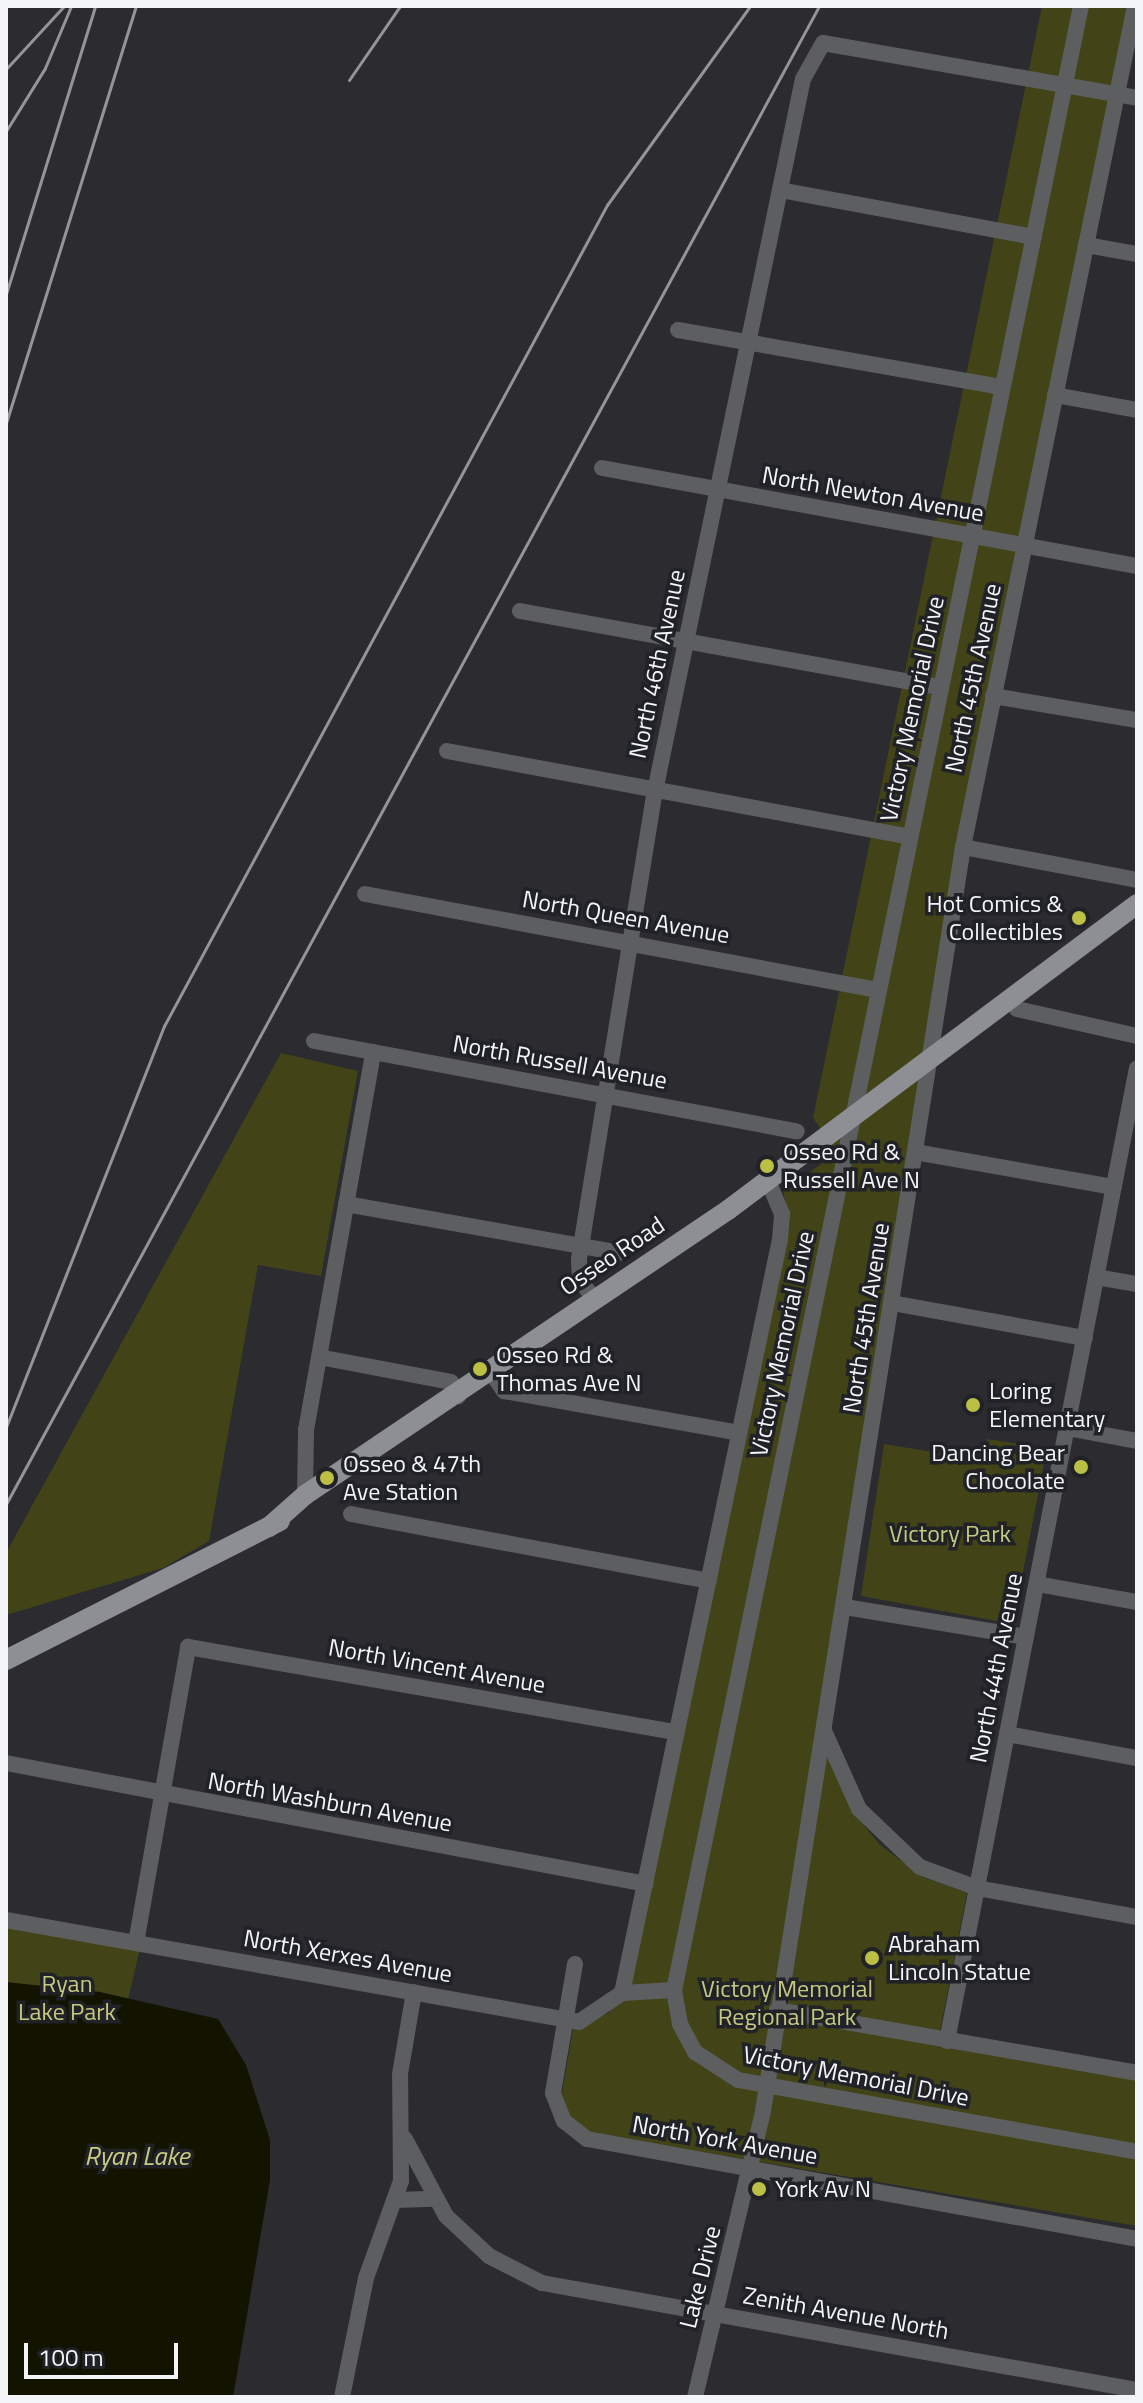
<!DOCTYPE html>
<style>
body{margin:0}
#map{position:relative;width:1143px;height:2403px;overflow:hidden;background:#2b2b30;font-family:"Titillium Web",sans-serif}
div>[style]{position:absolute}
.green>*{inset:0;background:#424317}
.water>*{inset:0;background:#131400}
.minor>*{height:16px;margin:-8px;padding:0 8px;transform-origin:8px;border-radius:8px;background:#5d5e60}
.major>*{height:20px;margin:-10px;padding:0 10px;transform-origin:10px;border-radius:10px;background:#8e8f94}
.rail>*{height:3px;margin:-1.5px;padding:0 1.5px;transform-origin:1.5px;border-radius:1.5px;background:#949598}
.dots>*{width:22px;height:22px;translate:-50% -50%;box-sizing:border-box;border:4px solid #212227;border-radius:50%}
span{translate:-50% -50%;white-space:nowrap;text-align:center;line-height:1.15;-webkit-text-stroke:7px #212227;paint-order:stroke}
.street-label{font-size:24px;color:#f4f5f8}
.poi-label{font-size:24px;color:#f4f5f8}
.right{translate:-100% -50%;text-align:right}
.left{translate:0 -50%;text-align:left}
.park-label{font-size:24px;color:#c5c97f}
.water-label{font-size:26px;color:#c8cc82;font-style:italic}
.frame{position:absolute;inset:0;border:8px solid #f4f5f8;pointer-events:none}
.scale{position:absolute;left:24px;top:2343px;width:154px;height:36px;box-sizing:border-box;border:4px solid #f4f5f8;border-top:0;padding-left:10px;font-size:24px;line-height:28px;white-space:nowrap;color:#f4f5f8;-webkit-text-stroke:6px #212227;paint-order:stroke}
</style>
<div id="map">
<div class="green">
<i style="clip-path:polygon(1042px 6px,1129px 6px,957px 846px,820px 1718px,855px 1814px,879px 1844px,921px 1876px,967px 1893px,937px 2046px,1137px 2080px,1137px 2226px,585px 2132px,569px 2117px,562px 2093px,573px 2028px,609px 2013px,622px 1993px,778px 1287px,790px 1221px,783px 1191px,838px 1152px,813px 1118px)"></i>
<i style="clip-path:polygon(281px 1053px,358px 1071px,321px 1276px,258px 1265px,209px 1541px,163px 1568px,6px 1615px,6px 1553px)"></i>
<i style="clip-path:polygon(987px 1439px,1047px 1448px,1013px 1624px,861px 1596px,884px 1444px,983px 1460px)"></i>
<i style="clip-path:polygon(6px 1927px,140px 1949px,33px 2397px,6px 2397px)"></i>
</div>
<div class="water">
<i style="clip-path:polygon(6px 1982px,100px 1992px,218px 2019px,246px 2065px,270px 2140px,270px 2180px,233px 2397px,6px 2397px)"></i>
</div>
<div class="minor">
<i style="left:1081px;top:6px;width:2025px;rotate:101.59deg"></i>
<i style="left:674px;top:1990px;width:35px;rotate:80deg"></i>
<i style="left:680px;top:2024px;width:32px;rotate:62deg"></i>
<i style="left:695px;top:2052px;width:51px;rotate:33.1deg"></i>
<i style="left:738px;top:2080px;width:405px;rotate:10.2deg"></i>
<i style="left:780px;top:190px;width:258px;rotate:10.5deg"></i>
<i style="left:1086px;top:245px;width:52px;rotate:10deg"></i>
<i style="left:678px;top:330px;width:329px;rotate:10deg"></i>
<i style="left:1055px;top:395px;width:83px;rotate:10.4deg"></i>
<i style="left:602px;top:468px;width:544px;rotate:10.38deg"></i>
<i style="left:520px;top:611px;width:427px;rotate:10.3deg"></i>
<i style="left:993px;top:696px;width:146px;rotate:9.5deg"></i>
<i style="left:447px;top:751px;width:471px;rotate:10.5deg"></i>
<i style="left:963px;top:847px;width:177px;rotate:10.7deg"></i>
<i style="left:365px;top:894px;width:522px;rotate:10.6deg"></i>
<i style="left:1017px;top:1009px;width:123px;rotate:12.7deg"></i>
<i style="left:314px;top:1041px;width:491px;rotate:10.6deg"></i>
<i style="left:915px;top:1152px;width:202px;rotate:10deg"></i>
<i style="left:346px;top:1204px;width:278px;rotate:10.1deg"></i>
<i style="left:1096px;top:1277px;width:42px;rotate:9.7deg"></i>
<i style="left:594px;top:1299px;width:24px;rotate:-126deg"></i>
<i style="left:580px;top:1280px;width:21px;rotate:-93deg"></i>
<i style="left:579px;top:1259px;width:474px;rotate:-80.8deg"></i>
<i style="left:655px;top:791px;width:727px;rotate:-78.26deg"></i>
<i style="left:803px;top:79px;width:41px;rotate:-60.9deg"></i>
<i style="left:823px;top:43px;width:319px;rotate:9.9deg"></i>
<i style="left:892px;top:1303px;width:196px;rotate:10.3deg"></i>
<i style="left:319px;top:1357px;width:134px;rotate:10.7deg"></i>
<i style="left:451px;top:1382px;width:16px;rotate:63deg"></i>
<i style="left:491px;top:1372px;width:23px;rotate:56deg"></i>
<i style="left:504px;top:1391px;width:239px;rotate:10.1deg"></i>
<i style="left:1067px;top:1428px;width:71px;rotate:10.5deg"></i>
<i style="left:305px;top:1495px;width:65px;rotate:-89.1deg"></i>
<i style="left:306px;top:1430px;width:384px;rotate:-79.9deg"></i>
<i style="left:351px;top:1514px;width:364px;rotate:10.6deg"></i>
<i style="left:1037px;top:1584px;width:102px;rotate:10.2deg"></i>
<i style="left:845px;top:1607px;width:183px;rotate:9.4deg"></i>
<i style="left:825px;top:1733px;width:83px;rotate:65.9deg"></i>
<i style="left:859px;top:1809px;width:84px;rotate:43.6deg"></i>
<i style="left:920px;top:1867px;width:61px;rotate:20.2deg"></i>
<i style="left:977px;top:1888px;width:163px;rotate:10.3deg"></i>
<i style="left:1007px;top:1734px;width:132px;rotate:10.5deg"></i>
<i style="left:6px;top:1763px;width:651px;rotate:10.71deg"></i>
<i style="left:6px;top:1920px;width:582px;rotate:10.09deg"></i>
<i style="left:579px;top:2022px;width:52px;rotate:-34deg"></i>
<i style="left:622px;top:1993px;width:52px;rotate:-3.3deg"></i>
<i style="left:136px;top:1943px;width:301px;rotate:-80deg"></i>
<i style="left:188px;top:1647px;width:496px;rotate:9.9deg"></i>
<i style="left:575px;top:1964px;width:131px;rotate:99.7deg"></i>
<i style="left:553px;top:2093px;width:30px;rotate:69deg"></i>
<i style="left:564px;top:2121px;width:29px;rotate:38deg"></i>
<i style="left:587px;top:2139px;width:559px;rotate:10.3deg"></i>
<i style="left:622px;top:1993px;width:770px;rotate:-78.16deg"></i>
<i style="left:780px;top:1239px;width:25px;rotate:-85deg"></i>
<i style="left:782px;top:1214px;width:36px;rotate:-113deg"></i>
<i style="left:777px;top:2010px;width:365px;rotate:9.9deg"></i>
<i style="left:947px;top:2041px;width:991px;rotate:-78.95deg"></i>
<i style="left:405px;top:2139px;width:87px;rotate:62deg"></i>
<i style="left:446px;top:2216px;width:59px;rotate:42.9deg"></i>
<i style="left:489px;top:2256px;width:59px;rotate:27deg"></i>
<i style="left:542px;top:2283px;width:605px;rotate:10.19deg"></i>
<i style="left:396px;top:2200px;width:37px;rotate:-2deg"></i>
<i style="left:342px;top:2397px;width:121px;rotate:-78.6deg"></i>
<i style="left:366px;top:2278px;width:103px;rotate:-70.2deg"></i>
<i style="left:401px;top:2181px;width:107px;rotate:-90.5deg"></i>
<i style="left:400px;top:2074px;width:83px;rotate:-80.3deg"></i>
<i style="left:695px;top:2397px;width:294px;rotate:-76.6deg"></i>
<i style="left:763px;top:2111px;width:1280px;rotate:-81.01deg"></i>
<i style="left:963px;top:847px;width:858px;rotate:-78.44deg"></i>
</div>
<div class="major">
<i style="left:269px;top:1527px;width:48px;rotate:-41.6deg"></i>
<i style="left:305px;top:1495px;width:510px;rotate:-33.97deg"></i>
<i style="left:728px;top:1210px;width:511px;rotate:-36.8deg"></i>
<i style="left:6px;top:1660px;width:307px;rotate:-26.9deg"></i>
</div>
<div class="rail">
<i style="left:6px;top:69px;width:86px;rotate:-47.4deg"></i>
<i style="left:349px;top:80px;width:90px;rotate:-55.4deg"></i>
<i style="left:6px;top:131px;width:74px;rotate:-58.2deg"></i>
<i style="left:45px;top:68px;width:67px;rotate:-67.2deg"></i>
<i style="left:6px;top:294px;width:301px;rotate:-72.8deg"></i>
<i style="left:6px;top:423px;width:437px;rotate:-72.7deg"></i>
<i style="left:6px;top:1427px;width:431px;rotate:-68.5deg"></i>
<i style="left:164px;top:1026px;width:933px;rotate:-61.65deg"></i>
<i style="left:607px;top:205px;width:245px;rotate:-54.3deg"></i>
<i style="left:6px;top:1504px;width:1704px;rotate:-61.51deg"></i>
</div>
<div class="dots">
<i style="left:1079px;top:918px;background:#bbc044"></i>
<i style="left:767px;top:1166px;background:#bbc044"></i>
<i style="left:480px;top:1369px;background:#bbc044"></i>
<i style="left:973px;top:1405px;background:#bbc044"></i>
<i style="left:1081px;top:1467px;background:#bbc044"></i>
<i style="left:327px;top:1478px;background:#bbc044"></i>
<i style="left:872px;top:1958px;background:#bbc044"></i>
<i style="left:759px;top:2189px;background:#bbc044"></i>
</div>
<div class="street-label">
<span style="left:873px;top:494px;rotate:10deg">North Newton Avenue</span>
<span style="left:657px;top:664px;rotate:-78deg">North 46th Avenue</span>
<span style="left:973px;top:678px;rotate:-78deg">North 45th Avenue</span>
<span style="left:912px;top:709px;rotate:-78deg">Victory Memorial Drive</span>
<span style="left:626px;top:917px;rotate:10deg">North Queen Avenue</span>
<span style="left:560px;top:1062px;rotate:10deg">North Russell Avenue</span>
<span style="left:612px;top:1256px;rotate:-34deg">Osseo Road</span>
<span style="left:866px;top:1318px;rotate:-81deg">North 45th Avenue</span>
<span style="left:782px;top:1344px;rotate:-78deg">Victory Memorial Drive</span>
<span style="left:437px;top:1666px;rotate:10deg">North Vincent Avenue</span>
<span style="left:996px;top:1668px;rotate:-79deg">North 44th Avenue</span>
<span style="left:330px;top:1802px;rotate:10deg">North Washburn Avenue</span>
<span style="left:348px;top:1956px;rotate:10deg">North Xerxes Avenue</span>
<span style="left:856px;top:2076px;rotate:11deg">Victory Memorial Drive</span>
<span style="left:725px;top:2140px;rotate:10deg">North York Avenue</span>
<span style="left:700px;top:2277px;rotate:-76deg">Lake Drive</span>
<span style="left:846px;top:2313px;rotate:10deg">Zenith Avenue North</span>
</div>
<div class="poi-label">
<span class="right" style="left:1063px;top:918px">Hot Comics &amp;<br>Collectibles</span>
<span class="left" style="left:783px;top:1166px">Osseo Rd &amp;<br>Russell Ave N</span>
<span class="left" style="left:496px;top:1369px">Osseo Rd &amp;<br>Thomas Ave N</span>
<span class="left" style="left:989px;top:1405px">Loring<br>Elementary</span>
<span class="right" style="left:1065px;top:1467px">Dancing Bear<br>Chocolate</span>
<span class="left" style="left:343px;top:1478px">Osseo &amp; 47th<br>Ave Station</span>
<span class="left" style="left:888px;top:1958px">Abraham<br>Lincoln Statue</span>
<span class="left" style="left:775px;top:2189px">York Av N</span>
</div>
<div class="park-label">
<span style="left:950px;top:1534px">Victory Park</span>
<span style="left:67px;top:1998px">Ryan<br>Lake Park</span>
<span style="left:787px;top:2003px">Victory Memorial<br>Regional Park</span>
</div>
<div class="water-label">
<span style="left:137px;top:2156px">Ryan Lake</span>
</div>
<div class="frame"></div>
<div class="scale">100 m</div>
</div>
